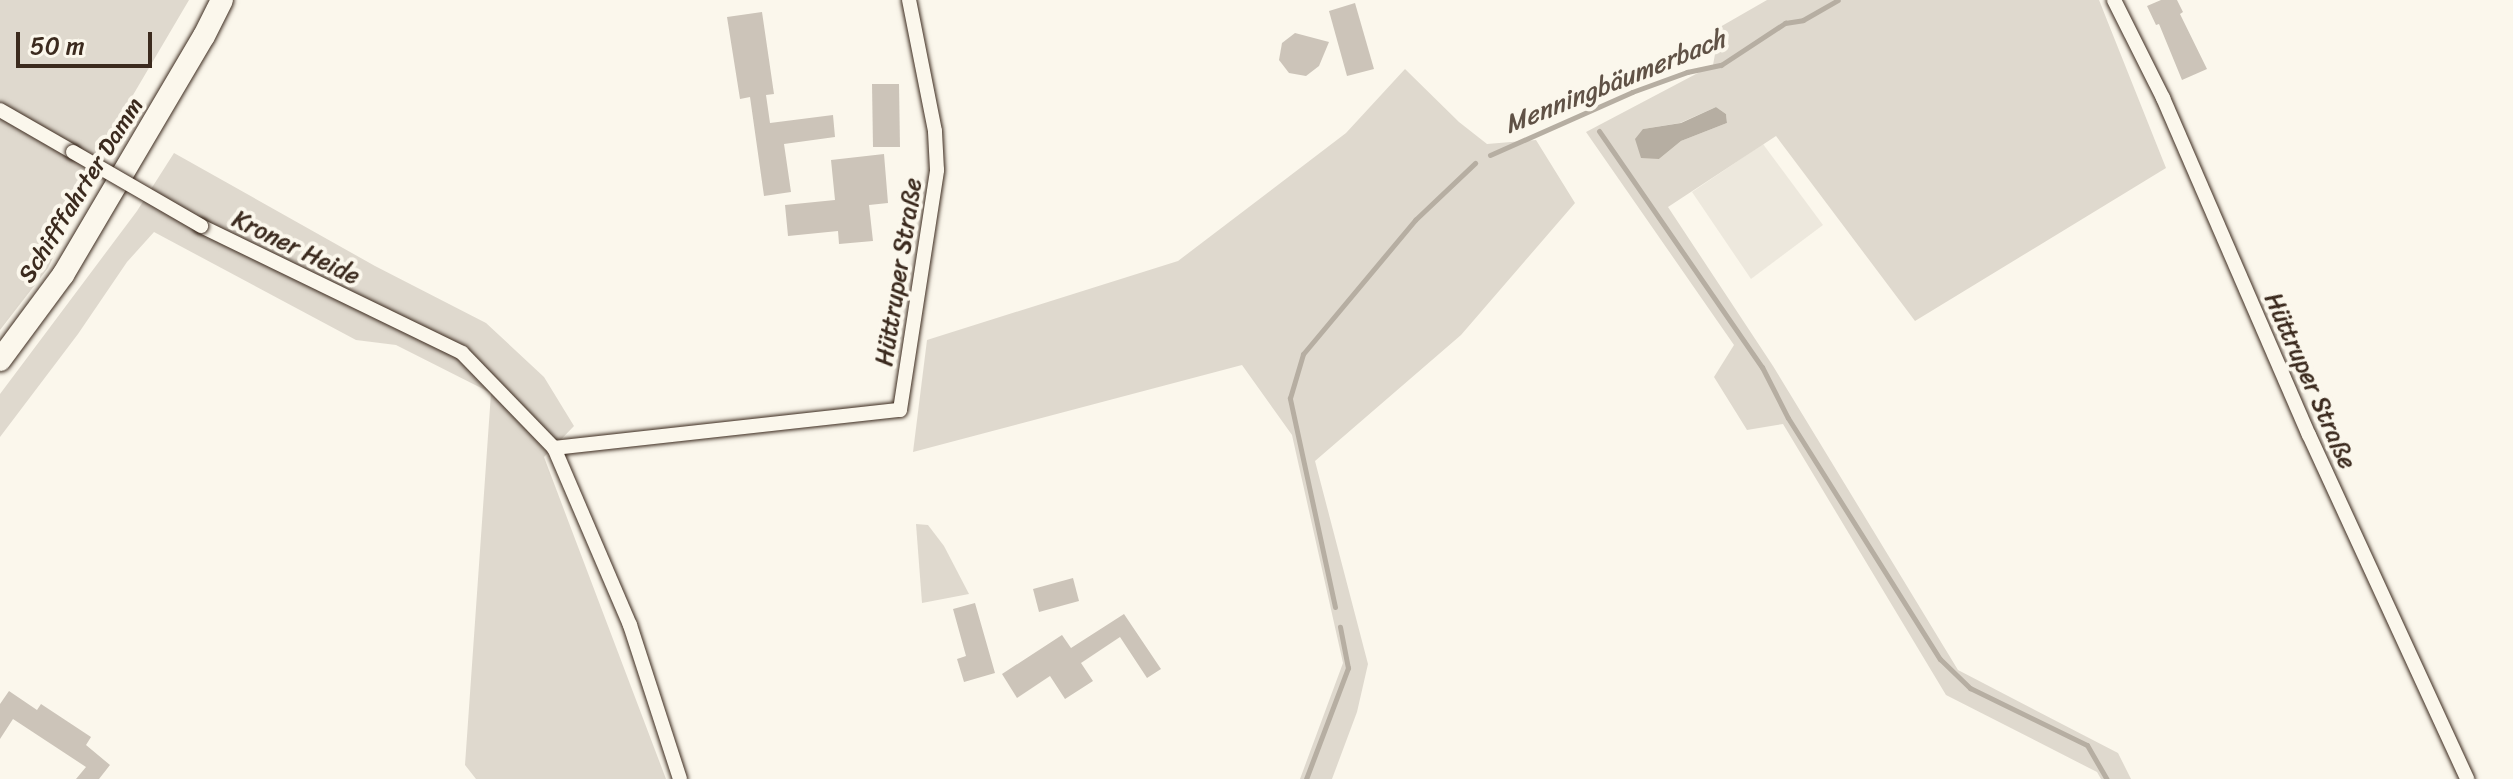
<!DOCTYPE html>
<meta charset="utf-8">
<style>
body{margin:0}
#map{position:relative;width:2513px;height:779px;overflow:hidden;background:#fbf7ec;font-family:Sriracha,sans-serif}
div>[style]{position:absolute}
.built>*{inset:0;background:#ede8dd}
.green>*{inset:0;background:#dfd9ce}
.water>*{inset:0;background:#b6aea2}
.stream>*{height:5px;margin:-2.5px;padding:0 2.5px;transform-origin:2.5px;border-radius:2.5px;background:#b6aea2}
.building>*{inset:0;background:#ccc4b9}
.roads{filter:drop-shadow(0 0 2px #3b2a1e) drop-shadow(0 0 2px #3b2a1e)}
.street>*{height:14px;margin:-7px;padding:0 7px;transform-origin:7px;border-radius:7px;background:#fbf7ec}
.primary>*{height:22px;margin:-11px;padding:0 11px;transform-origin:11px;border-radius:11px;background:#fbf7ec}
.bridges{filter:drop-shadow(0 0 2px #3b2a1e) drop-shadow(0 0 2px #3b2a1e)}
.street-bridge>*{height:14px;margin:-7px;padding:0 7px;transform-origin:7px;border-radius:7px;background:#fbf7ec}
span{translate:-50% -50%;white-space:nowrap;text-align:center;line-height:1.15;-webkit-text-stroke:8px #fbf7ec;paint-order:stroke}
.street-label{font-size:24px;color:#3b2a1e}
.water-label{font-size:26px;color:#605246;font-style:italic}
.scale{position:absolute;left:16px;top:32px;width:136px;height:36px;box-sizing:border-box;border:4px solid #3b2a1e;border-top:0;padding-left:10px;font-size:24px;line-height:28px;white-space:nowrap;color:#3b2a1e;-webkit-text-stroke:6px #fbf7ec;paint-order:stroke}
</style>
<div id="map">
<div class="built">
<i style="clip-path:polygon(1763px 144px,1823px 225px,1751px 279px,1692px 192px)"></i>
</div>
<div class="green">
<i style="clip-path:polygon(0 0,189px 0,123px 112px,48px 268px,0 330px)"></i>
<i style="clip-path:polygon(evenodd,1767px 0,2099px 0,2166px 168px,1915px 321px,1776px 136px,1668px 207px,1773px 366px,1958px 670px,2118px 753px,2131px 779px,2101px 779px,2097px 772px,1946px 695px,1783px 424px,1747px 430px,1714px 377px,1734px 345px,1586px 132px,1713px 65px,1720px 27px,1767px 0,1716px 107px,1726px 114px,1727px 123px,1681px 141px,1659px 159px,1643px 129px,1680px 123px,1716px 107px)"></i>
<i style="clip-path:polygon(1405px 69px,1459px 122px,1487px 144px,1536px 140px,1575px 203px,1461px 335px,1315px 461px,1368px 664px,1357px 712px,1332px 779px,1300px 779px,1343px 663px,1292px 435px,1242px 365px,913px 452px,927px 340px,1178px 261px,1346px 133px)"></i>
<i style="clip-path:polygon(174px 153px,375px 266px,486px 323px,544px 377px,574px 426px,544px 457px,666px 779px,476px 779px,465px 765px,491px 393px,396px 345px,356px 340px,154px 232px,127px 262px,78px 334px,0 437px,0 394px,137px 211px)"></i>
<i style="clip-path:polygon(916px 524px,928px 525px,944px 546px,969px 594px,922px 603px)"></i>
</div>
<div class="water">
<i style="clip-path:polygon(1716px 107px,1726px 114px,1727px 123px,1681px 141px,1659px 159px,1641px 158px,1635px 139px,1643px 129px,1681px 123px)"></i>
</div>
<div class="stream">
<i style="left:1599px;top:131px;width:287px;rotate:55.4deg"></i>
<i style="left:1762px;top:367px;width:57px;rotate:63deg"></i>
<i style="left:1788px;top:418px;width:285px;rotate:57.8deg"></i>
<i style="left:1940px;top:659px;width:42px;rotate:44deg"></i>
<i style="left:1970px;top:688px;width:130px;rotate:26deg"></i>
<i style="left:2087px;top:745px;width:39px;rotate:60deg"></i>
<i style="left:1490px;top:155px;width:155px;rotate:-23.9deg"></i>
<i style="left:1632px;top:92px;width:59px;rotate:-20deg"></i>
<i style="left:1687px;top:72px;width:35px;rotate:-12deg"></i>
<i style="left:1721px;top:65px;width:77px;rotate:-33.3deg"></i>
<i style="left:1785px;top:23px;width:18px;rotate:-9deg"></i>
<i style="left:1803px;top:20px;width:40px;rotate:-29.7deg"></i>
<i style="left:1335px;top:607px;width:214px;rotate:-102.2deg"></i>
<i style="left:1290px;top:398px;width:46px;rotate:-73.5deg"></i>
<i style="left:1303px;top:354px;width:175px;rotate:-50.1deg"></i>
<i style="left:1415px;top:220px;width:83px;rotate:-43.5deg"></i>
<i style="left:1306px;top:779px;width:119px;rotate:-69.3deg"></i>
<i style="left:1348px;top:668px;width:42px;rotate:-101deg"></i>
</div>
<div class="building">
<i style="clip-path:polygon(2161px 0,2177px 0,2183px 12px,2180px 14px,2207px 69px,2182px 80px,2159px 24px,2156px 25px,2147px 6px)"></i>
<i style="clip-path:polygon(1355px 3px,1374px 69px,1347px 76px,1329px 11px)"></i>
<i style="clip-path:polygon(762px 12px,774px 94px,766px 95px,770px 123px,833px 115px,835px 137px,784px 144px,791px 192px,764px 196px,750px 97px,740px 99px,727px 17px)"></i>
<i style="clip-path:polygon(1295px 33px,1329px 42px,1319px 66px,1306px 76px,1289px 73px,1279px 60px,1282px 43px)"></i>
<i style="clip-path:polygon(872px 84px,899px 84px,900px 147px,873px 147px)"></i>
<i style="clip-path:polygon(884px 154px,888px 203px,869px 205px,873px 241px,839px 244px,838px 231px,788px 236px,785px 205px,835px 200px,831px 160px)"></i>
<i style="clip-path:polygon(1073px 578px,1079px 601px,1039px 612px,1033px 589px)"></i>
<i style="clip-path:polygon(975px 603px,995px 673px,964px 682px,957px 659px,966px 656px,953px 609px)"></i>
<i style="clip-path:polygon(1124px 614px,1161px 669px,1147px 678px,1120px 637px,1081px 663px,1093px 681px,1065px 699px,1050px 676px,1017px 698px,1002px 674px,1062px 635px,1071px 648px)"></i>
<i style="clip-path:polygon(9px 691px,37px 710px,41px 704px,91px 737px,86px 745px,110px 765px,99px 779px,76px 779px,86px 767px,13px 719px,0 739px,0 704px)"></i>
</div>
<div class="roads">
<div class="street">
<i style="left:2114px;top:0;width:110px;rotate:63.4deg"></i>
<i style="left:2163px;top:98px;width:367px;rotate:66.6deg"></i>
<i style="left:2309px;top:435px;width:379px;rotate:65.3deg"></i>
<i style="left:0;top:110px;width:84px;rotate:29.9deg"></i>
<i style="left:201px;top:226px;width:290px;rotate:25.9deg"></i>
<i style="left:462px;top:353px;width:132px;rotate:45.9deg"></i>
<i style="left:680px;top:779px;width:162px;rotate:-108deg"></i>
<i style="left:630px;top:625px;width:193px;rotate:-113.2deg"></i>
<i style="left:554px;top:448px;width:348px;rotate:-6.3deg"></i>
<i style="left:900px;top:410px;width:243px;rotate:-81.2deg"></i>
<i style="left:937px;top:170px;width:39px;rotate:-93deg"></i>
<i style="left:935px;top:131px;width:134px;rotate:-101.2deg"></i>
</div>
<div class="primary">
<i style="left:0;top:360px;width:106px;rotate:-53.5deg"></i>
<i style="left:63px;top:275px;width:277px;rotate:-59.5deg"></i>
<i style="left:204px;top:36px;width:40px;rotate:-63.4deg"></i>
</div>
</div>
<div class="bridges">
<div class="street-bridge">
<i style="left:73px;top:152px;width:148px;rotate:30deg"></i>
</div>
</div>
<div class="street-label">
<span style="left:81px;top:190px;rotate:-58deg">Schifffahrter Damm</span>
<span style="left:296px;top:248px;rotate:26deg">Kroner Heide</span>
<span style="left:899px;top:272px;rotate:-81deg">Hüttruper Straße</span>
<span style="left:2310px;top:381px;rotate:66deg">Hüttruper Straße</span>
</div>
<div class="water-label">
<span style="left:1615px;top:82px;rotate:-22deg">Menningbäumerbach</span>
</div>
<div class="scale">50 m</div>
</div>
